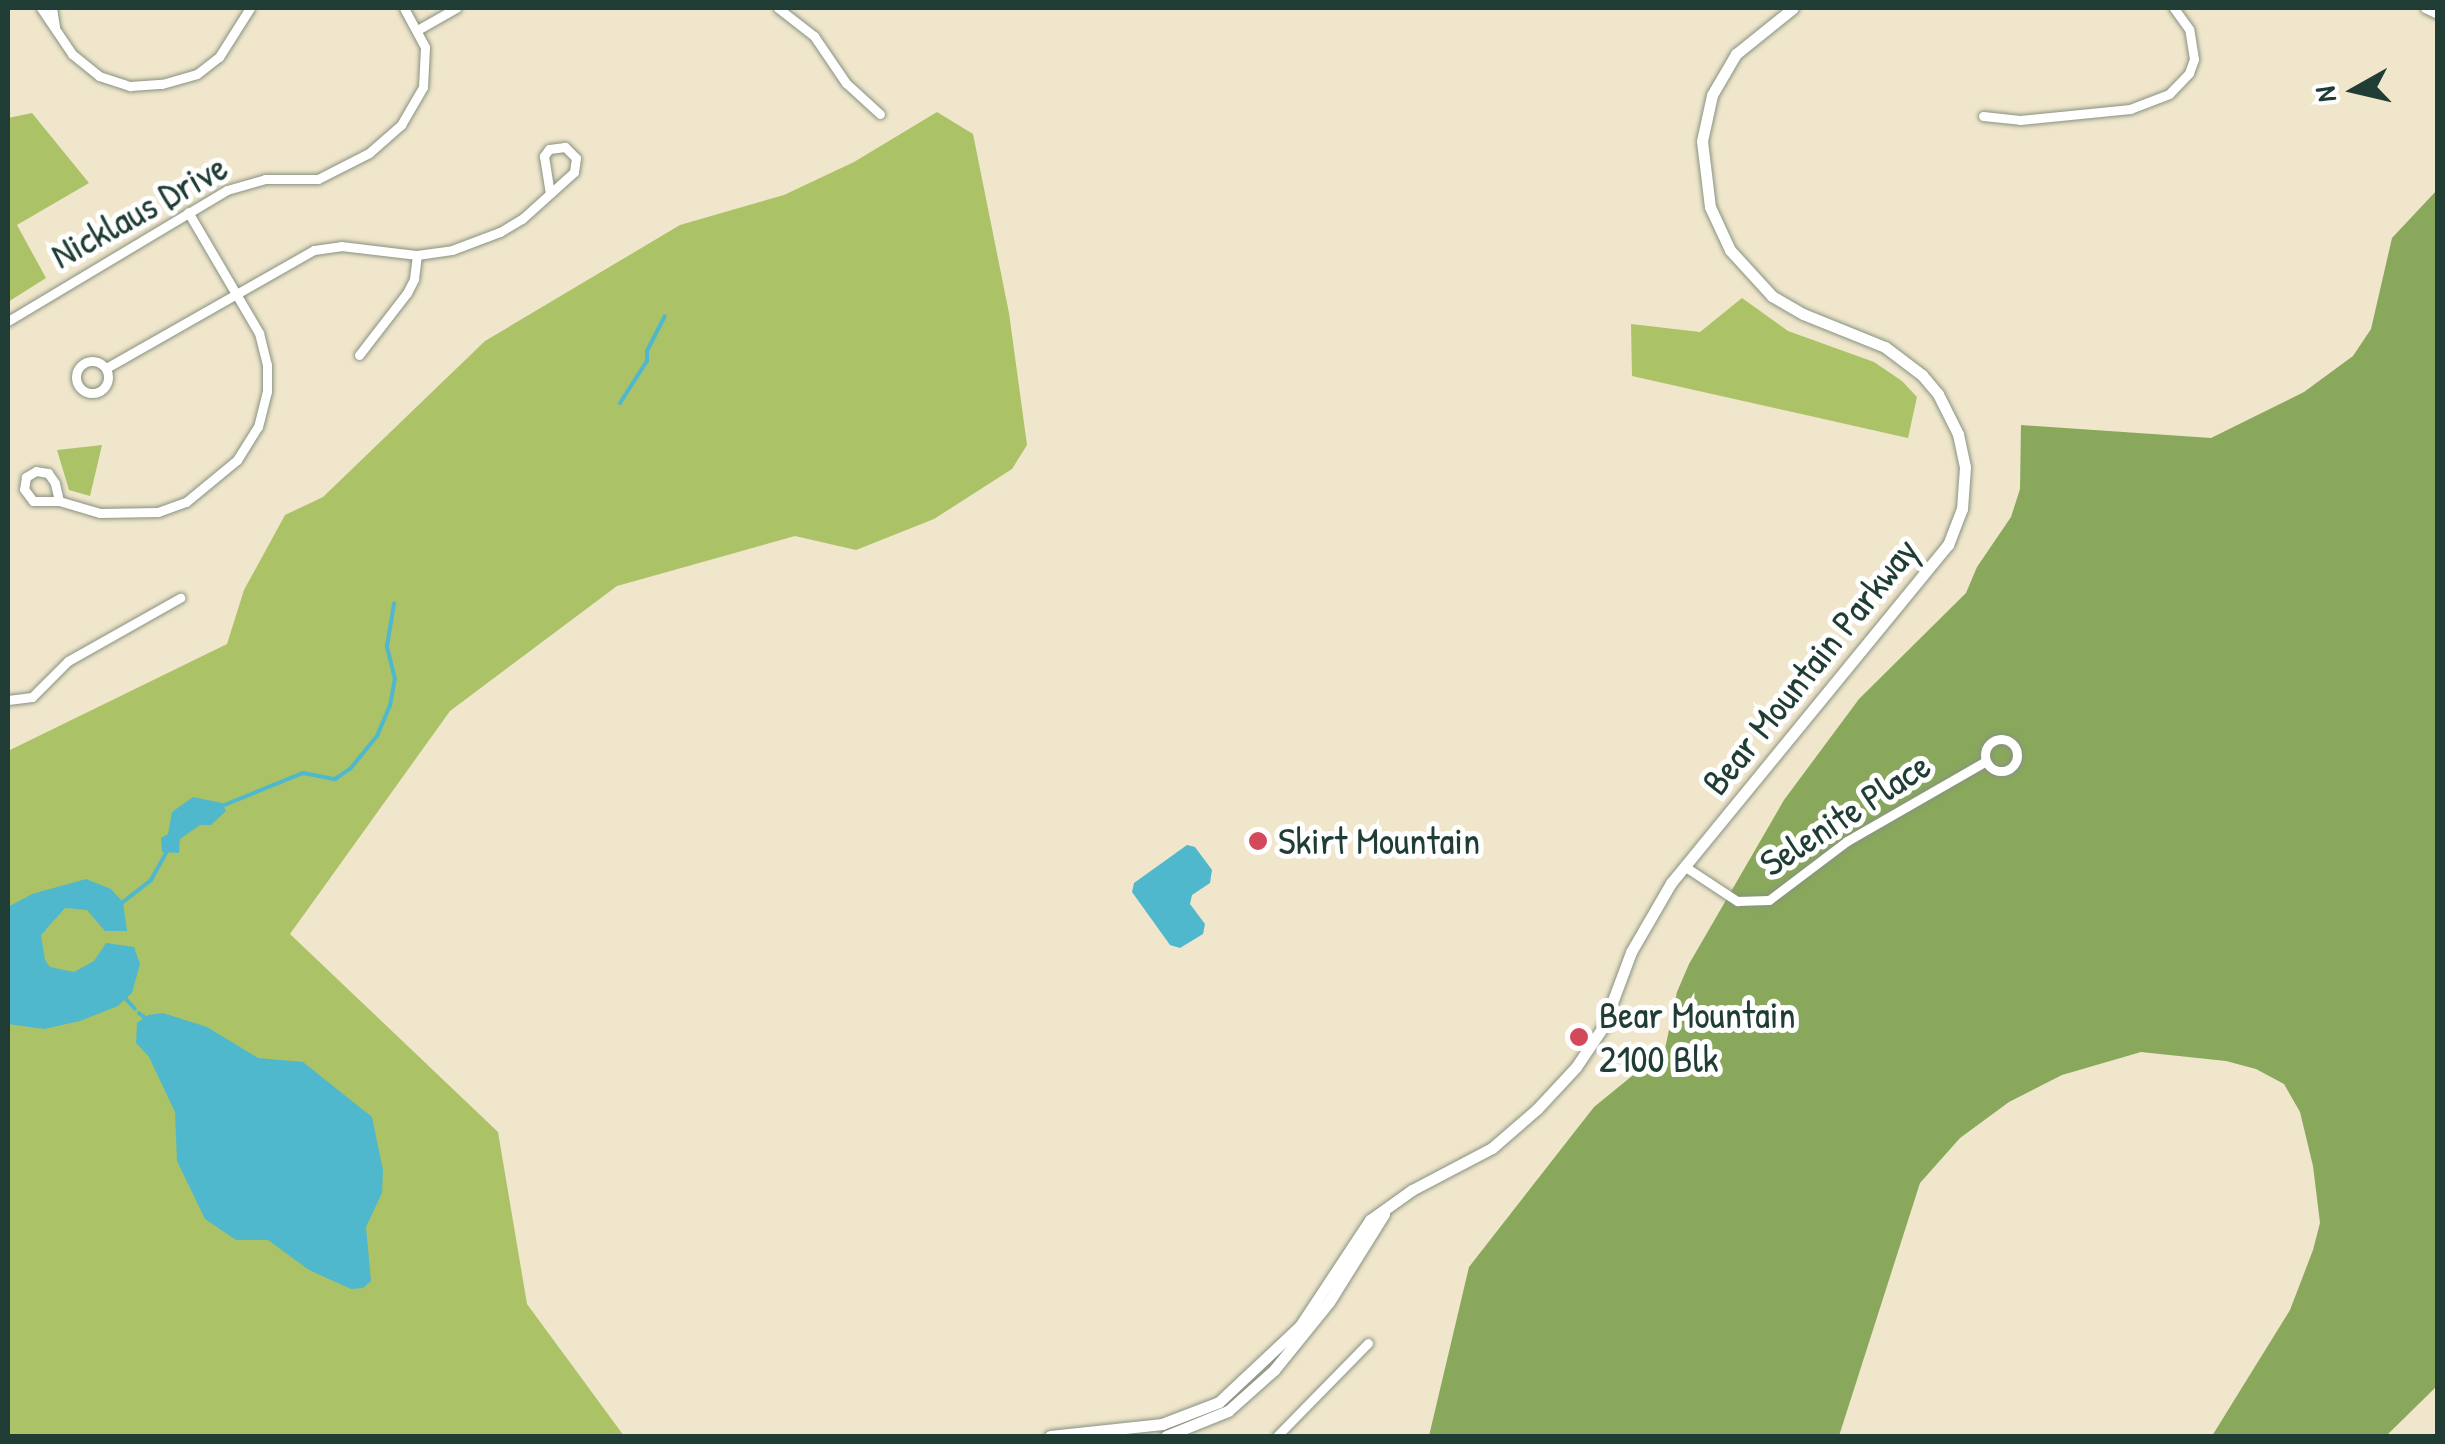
<!DOCTYPE html>
<style>
body{margin:0}
#map{position:relative;width:2445px;height:1444px;overflow:hidden;background:#efe6cb;font-family:"Patrick Hand",sans-serif}
div>[style]{position:absolute}
.green>*{inset:0;background:#acc267}
.forest>*{inset:0;background:#89a85c}
.water>*{inset:0;background:#4fb8cc}
.stream>*{height:4px;margin:-2px;padding:0 2px;transform-origin:2px;border-radius:2px;background:#4fb8cc}
.roads{filter:drop-shadow(0 0 2px #879280) drop-shadow(0 0 2px #879280)}
.minor>*{height:9px;margin:-4.5px;padding:0 4.5px;transform-origin:4.5px;border-radius:4.5px;background:#fff}
.minor>.ring{margin:-4.5px;padding:0;box-sizing:content-box;background:none;border:9px solid #fff;border-radius:50%}
.tertiary>*{height:11px;margin:-5.5px;padding:0 5.5px;transform-origin:5.5px;border-radius:5.5px;background:#fff}
.dots>*{width:28px;height:28px;translate:-50% -50%;box-sizing:border-box;border:5px solid #fff;border-radius:50%}
span{translate:-50% -50%;white-space:nowrap;text-align:center;line-height:1.15;-webkit-text-stroke:10px #fff;paint-order:stroke}
.street-label{font-size:38px;color:#1f3d34}
.poi-label{font-size:38px;color:#1f3d34}
.left{translate:0 -50%;text-align:left}
.frame{position:absolute;inset:0;border:10px solid #1f3d34;pointer-events:none}
.north{position:absolute;left:2305px;top:40px;width:100px;height:100px;-webkit-text-stroke:8px #fff;paint-order:stroke;rotate:262deg;font-size:28px;font-weight:700;line-height:40px;text-align:center;color:#1f3d34}
.north::after{content:'';display:block;margin:auto;width:35px;height:45px;background:#1f3d34;clip-path:polygon(50% 0,100% 100%,50% 72%,0 100%)}
</style>
<div id="map">
<div class="green">
<i style="clip-path:polygon(937px 112px,973px 134px,1009px 313px,1027px 445px,1012px 469px,934px 519px,856px 550px,795px 536px,617px 586px,450px 711px,290px 934px,498px 1132px,527px 1304px,624px 1436px,8px 1436px,8px 751px,227px 644px,244px 590px,285px 515px,323px 497px,485px 341px,680px 225px,784px 195px,854px 162px)"></i>
<i style="clip-path:polygon(32px 113px,89px 183px,17px 225px,46px 278px,8px 302px,8px 118px)"></i>
<i style="clip-path:polygon(1742px 298px,1788px 331px,1874px 362px,1902px 381px,1917px 397px,1908px 438px,1632px 376px,1631px 324px,1700px 332px)"></i>
<i style="clip-path:polygon(102px 445px,90px 496px,69px 490px,57px 450px)"></i>
</div>
<div class="forest">
<i style="clip-path:polygon(2437px 190px,2437px 1386px,2386px 1436px,2212px 1436px,2290px 1310px,2313px 1250px,2320px 1223px,2313px 1166px,2300px 1112px,2284px 1084px,2256px 1069px,2226px 1061px,2141px 1052px,2062px 1075px,2009px 1102px,1960px 1138px,1920px 1183px,1839px 1436px,1429px 1436px,1469px 1267px,1594px 1107px,1665px 1049px,1677px 992px,1689px 964px,1784px 800px,1859px 699px,1966px 593px,1977px 567px,2011px 517px,2020px 489px,2021px 425px,2211px 438px,2304px 392px,2353px 356px,2371px 329px,2392px 238px)"></i>
</div>
<div class="water">
<i style="clip-path:polygon(193px 797px,222px 803px,226px 811px,211px 825px,200px 825px,180px 839px,179px 853px,162px 852px,161px 838px,168px 834px,172px 812px)"></i>
<i style="clip-path:polygon(1187px 845px,1195px 847px,1212px 870px,1210px 883px,1192px 895px,1190px 904px,1205px 924px,1203px 934px,1180px 948px,1170px 945px,1132px 892px,1134px 883px)"></i>
<i style="clip-path:polygon(86px 879px,111px 889px,123px 902px,127px 931px,105px 931px,87px 910px,65px 908px,41px 935px,45px 960px,50px 967px,74px 972px,94px 961px,106px 943px,134px 947px,140px 964px,132px 993px,118px 1006px,80px 1021px,44px 1029px,8px 1024px,8px 907px,32px 894px)"></i>
<i style="clip-path:polygon(163px 1013px,207px 1027px,258px 1058px,303px 1062px,372px 1117px,383px 1170px,382px 1193px,366px 1227px,371px 1281px,363px 1288px,351px 1289px,309px 1270px,268px 1240px,236px 1240px,205px 1219px,177px 1161px,175px 1112px,149px 1057px,136px 1043px,137px 1023px,148px 1015px)"></i>
</div>
<div class="stream">
<i style="left:620px;top:403px;width:50px;rotate:-57.3deg"></i>
<i style="left:647px;top:361px;width:10px;rotate:-90deg"></i>
<i style="left:647px;top:351px;width:39px;rotate:-63deg"></i>
<i style="left:222px;top:806px;width:87px;rotate:-22.2deg"></i>
<i style="left:303px;top:773px;width:33px;rotate:11deg"></i>
<i style="left:335px;top:779px;width:18px;rotate:-34deg"></i>
<i style="left:350px;top:769px;width:43px;rotate:-50.7deg"></i>
<i style="left:377px;top:736px;width:33px;rotate:-67deg"></i>
<i style="left:390px;top:706px;width:27px;rotate:-80deg"></i>
<i style="left:395px;top:679px;width:34px;rotate:-104deg"></i>
<i style="left:387px;top:646px;width:43px;rotate:-80.5deg"></i>
<i style="left:123px;top:902px;width:36px;rotate:-38deg"></i>
<i style="left:151px;top:880px;width:35px;rotate:-61deg"></i>
<i style="left:126px;top:999px;width:13px;rotate:48deg"></i>
<i style="left:139px;top:1013px;width:6px;rotate:39deg"></i>
</div>
<div class="roads">
<div class="minor">
<i style="left:41px;top:8px;width:55px;rotate:56deg"></i>
<i style="left:72px;top:54px;width:35px;rotate:39deg"></i>
<i style="left:99px;top:76px;width:33px;rotate:18deg"></i>
<i style="left:130px;top:86px;width:32px;rotate:-4deg"></i>
<i style="left:162px;top:84px;width:36px;rotate:-16deg"></i>
<i style="left:197px;top:74px;width:28px;rotate:-38deg"></i>
<i style="left:219px;top:57px;width:58px;rotate:-57.7deg"></i>
<i style="left:52px;top:8px;width:19px;rotate:81deg"></i>
<i style="left:778px;top:8px;width:46px;rotate:37.9deg"></i>
<i style="left:814px;top:36px;width:57px;rotate:55.8deg"></i>
<i style="left:846px;top:83px;width:46px;rotate:42.4deg"></i>
<i style="left:2425px;top:8px;width:14px;rotate:25deg"></i>
<i style="left:419px;top:29px;width:43px;rotate:-29.6deg"></i>
<i style="left:1983px;top:116px;width:37px;rotate:6deg"></i>
<i style="left:2020px;top:120px;width:111px;rotate:-5.7deg"></i>
<i style="left:2130px;top:109px;width:42px;rotate:-21deg"></i>
<i style="left:2169px;top:94px;width:29px;rotate:-46deg"></i>
<i style="left:2189px;top:73px;width:15px;rotate:-70deg"></i>
<i style="left:2194px;top:59px;width:30px;rotate:-99deg"></i>
<i style="left:2189px;top:29px;width:26px;rotate:-126deg"></i>
<i style="left:8px;top:321px;width:255px;rotate:-30.9deg"></i>
<i style="left:227px;top:190px;width:40px;rotate:-16deg"></i>
<i style="left:265px;top:179px;width:53px"></i>
<i style="left:318px;top:179px;width:57px;rotate:-27deg"></i>
<i style="left:369px;top:153px;width:43px;rotate:-41.2deg"></i>
<i style="left:401px;top:125px;width:44px;rotate:-59.9deg"></i>
<i style="left:423px;top:87px;width:40px;rotate:-87.1deg"></i>
<i style="left:425px;top:47px;width:44px;rotate:-118.3deg"></i>
<i style="left:359px;top:355px;width:78px;rotate:-52.3deg"></i>
<i style="left:407px;top:293px;width:16px;rotate:-63deg"></i>
<i style="left:414px;top:279px;width:24px;rotate:-83deg"></i>
<i class="ring" style="left:76px;top:361px;width:23px;height:23px"></i>
<i style="left:108px;top:367px;width:237px;rotate:-29.6deg"></i>
<i style="left:314px;top:250px;width:27px;rotate:-8deg"></i>
<i style="left:341px;top:246px;width:77px;rotate:6.8deg"></i>
<i style="left:417px;top:255px;width:35px;rotate:-8deg"></i>
<i style="left:452px;top:250px;width:51px;rotate:-20.6deg"></i>
<i style="left:500px;top:232px;width:26px;rotate:-31deg"></i>
<i style="left:522px;top:219px;width:70px;rotate:-42.1deg"></i>
<i style="left:574px;top:172px;width:14px;rotate:-82deg"></i>
<i style="left:576px;top:158px;width:16px;rotate:-135deg"></i>
<i style="left:565px;top:147px;width:16px;rotate:173deg"></i>
<i style="left:549px;top:149px;width:9px;rotate:126deg"></i>
<i style="left:544px;top:156px;width:37px;rotate:81deg"></i>
<i style="left:59px;top:501px;width:18px;rotate:-103deg"></i>
<i style="left:55px;top:483px;width:12px;rotate:-125deg"></i>
<i style="left:48px;top:473px;width:12px;rotate:-171deg"></i>
<i style="left:36px;top:471px;width:12px;rotate:149deg"></i>
<i style="left:26px;top:477px;width:12px;rotate:99deg"></i>
<i style="left:24px;top:489px;width:15px;rotate:53deg"></i>
<i style="left:33px;top:501px;width:26px"></i>
<i style="left:59px;top:501px;width:43px;rotate:16.3deg"></i>
<i style="left:100px;top:513px;width:58px;rotate:-1deg"></i>
<i style="left:158px;top:512px;width:30px;rotate:-20deg"></i>
<i style="left:186px;top:502px;width:66px;rotate:-39.5deg"></i>
<i style="left:237px;top:460px;width:39px;rotate:-58deg"></i>
<i style="left:258px;top:427px;width:36px;rotate:-76deg"></i>
<i style="left:267px;top:392px;width:27px;rotate:-90deg"></i>
<i style="left:267px;top:365px;width:33px;rotate:-104deg"></i>
<i style="left:259px;top:333px;width:140px;rotate:-120.4deg"></i>
<i style="left:8px;top:700px;width:24px;rotate:-7deg"></i>
<i style="left:32px;top:697px;width:51px;rotate:-45deg"></i>
<i style="left:68px;top:661px;width:129px;rotate:-29.4deg"></i>
<i class="ring" style="left:1985px;top:739px;width:23px;height:23px"></i>
<i style="left:1684px;top:866px;width:64px;rotate:33.4deg"></i>
<i style="left:1737px;top:901px;width:32px;rotate:-2deg"></i>
<i style="left:1769px;top:900px;width:98px;rotate:-37.1deg"></i>
<i style="left:1847px;top:841px;width:160px;rotate:-29.9deg"></i>
<i style="left:1277px;top:1436px;width:130px;rotate:-45.6deg"></i>
</div>
<div class="tertiary">
<i style="left:1050px;top:1436px;width:113px;rotate:-6.1deg"></i>
<i style="left:1162px;top:1424px;width:61px;rotate:-21.1deg"></i>
<i style="left:1219px;top:1402px;width:111px;rotate:-43.2deg"></i>
<i style="left:1300px;top:1326px;width:127px;rotate:-56.6deg"></i>
<i style="left:1370px;top:1220px;width:52px;rotate:-35.5deg"></i>
<i style="left:1412px;top:1190px;width:90px;rotate:-27.7deg"></i>
<i style="left:1492px;top:1148px;width:60px;rotate:-40.9deg"></i>
<i style="left:1537px;top:1109px;width:57px;rotate:-47.1deg"></i>
<i style="left:1576px;top:1067px;width:48px;rotate:-56deg"></i>
<i style="left:1603px;top:1027px;width:80px;rotate:-69.5deg"></i>
<i style="left:1631px;top:952px;width:80px;rotate:-59.9deg"></i>
<i style="left:1671px;top:883px;width:437px;rotate:-50.7deg"></i>
<i style="left:1948px;top:545px;width:39px;rotate:-69deg"></i>
<i style="left:1962px;top:509px;width:42px;rotate:-85.9deg"></i>
<i style="left:1965px;top:467px;width:34px;rotate:-102deg"></i>
<i style="left:1958px;top:434px;width:45px;rotate:-116.6deg"></i>
<i style="left:1938px;top:394px;width:25px;rotate:-130deg"></i>
<i style="left:1922px;top:375px;width:46px;rotate:-142.9deg"></i>
<i style="left:1885px;top:347px;width:88px;rotate:-158.1deg"></i>
<i style="left:1803px;top:314px;width:36px;rotate:-150deg"></i>
<i style="left:1772px;top:296px;width:62px;rotate:-132.4deg"></i>
<i style="left:1730px;top:250px;width:47px;rotate:-114.9deg"></i>
<i style="left:1710px;top:207px;width:66px;rotate:-96.9deg"></i>
<i style="left:1702px;top:141px;width:47px;rotate:-77.7deg"></i>
<i style="left:1712px;top:95px;width:48px;rotate:-59.7deg"></i>
<i style="left:1736px;top:54px;width:73px;rotate:-38.9deg"></i>
<i style="left:1166px;top:1436px;width:67px;rotate:-22deg"></i>
<i style="left:1228px;top:1411px;width:62px;rotate:-41.7deg"></i>
<i style="left:1274px;top:1370px;width:87px;rotate:-51deg"></i>
<i style="left:1329px;top:1302px;width:104px;rotate:-58deg"></i>
</div>
</div>
<div class="dots">
<i style="left:1258px;top:841px;background:#d1495b"></i>
<i style="left:1579px;top:1037px;background:#d1495b"></i>
</div>
<div class="street-label">
<span style="left:139px;top:211px;rotate:-29deg">Nicklaus Drive</span>
<span style="left:1810px;top:666px;rotate:-51deg">Bear Mountain Parkway</span>
<span style="left:1845px;top:814px;rotate:-33deg">Selenite Place</span>
</div>
<div class="poi-label">
<span class="left" style="left:1278px;top:841px">Skirt Mountain</span>
<span class="left" style="left:1599px;top:1037px">Bear Mountain<br>2100 Blk</span>
</div>
<div class="frame"></div>
<div class="north">N</div>
</div>
